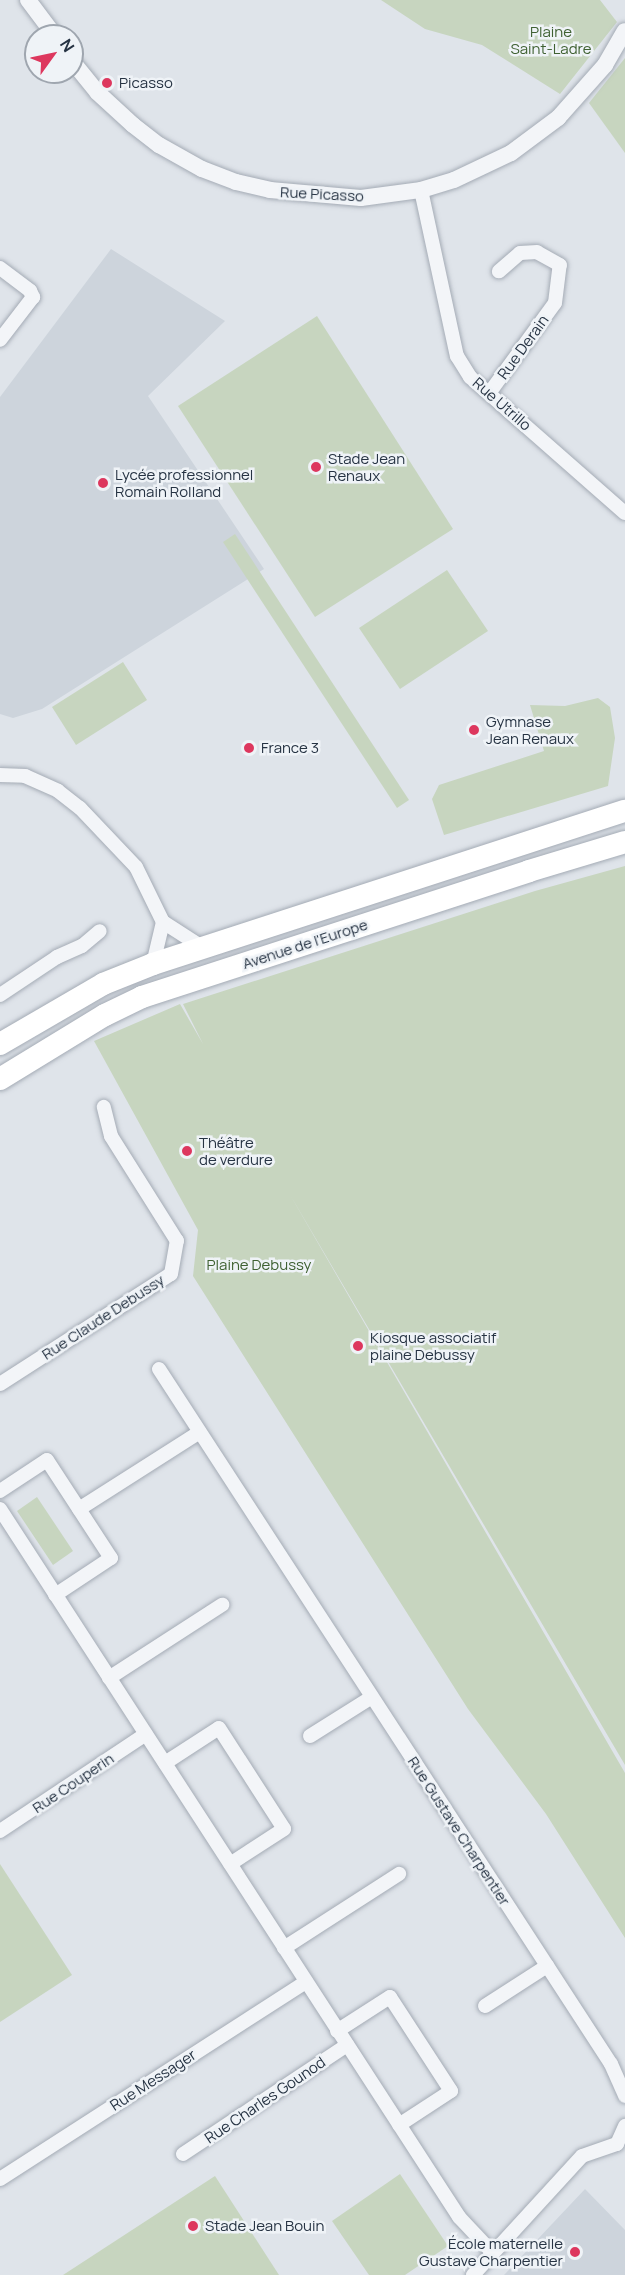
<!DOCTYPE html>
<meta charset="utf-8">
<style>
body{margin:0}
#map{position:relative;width:625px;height:2275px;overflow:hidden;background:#dfe4ea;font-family:Manrope,sans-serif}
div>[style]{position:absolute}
.built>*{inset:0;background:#cdd4dc}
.green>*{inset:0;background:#c7d5bf}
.roads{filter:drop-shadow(0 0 2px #a4abb5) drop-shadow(0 0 2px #a4abb5)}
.minor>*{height:14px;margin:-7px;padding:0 7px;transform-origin:7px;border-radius:7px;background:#f3f5f8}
.tertiary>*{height:16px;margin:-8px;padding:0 8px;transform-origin:8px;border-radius:8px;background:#f3f5f8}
.primary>*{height:22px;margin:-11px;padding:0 11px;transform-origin:11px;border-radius:11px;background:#fff}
.dots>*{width:16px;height:16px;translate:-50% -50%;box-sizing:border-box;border:3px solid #eff3f7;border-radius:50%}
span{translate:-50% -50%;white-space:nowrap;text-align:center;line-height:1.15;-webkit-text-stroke:5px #eff3f7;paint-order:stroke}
.park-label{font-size:15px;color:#3f6132}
.poi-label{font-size:15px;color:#263343}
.left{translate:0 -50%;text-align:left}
.right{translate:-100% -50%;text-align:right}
.street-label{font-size:15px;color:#263343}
.north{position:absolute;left:24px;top:24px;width:60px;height:60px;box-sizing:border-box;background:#eff3f7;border:2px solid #9fa6af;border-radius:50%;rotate:57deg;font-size:16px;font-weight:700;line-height:24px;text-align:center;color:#263343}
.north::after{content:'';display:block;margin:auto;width:21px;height:27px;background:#dd375e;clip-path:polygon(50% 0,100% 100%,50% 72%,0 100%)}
</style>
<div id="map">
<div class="built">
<i style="clip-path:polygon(111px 249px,225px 321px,148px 396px,264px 569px,42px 709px,13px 718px,0 714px,0 397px)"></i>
<i style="clip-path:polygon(585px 2189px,625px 2230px,625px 2275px,504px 2275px)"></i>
</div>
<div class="green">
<i style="clip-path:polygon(381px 0,600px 0,617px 22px,560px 94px,482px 45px,425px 29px)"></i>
<i style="clip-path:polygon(625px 58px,625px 153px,589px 103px)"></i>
<i style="clip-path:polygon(317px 316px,453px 529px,315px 617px,178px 406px)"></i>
<i style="clip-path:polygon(235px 534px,409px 800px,397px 808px,223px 542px)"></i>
<i style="clip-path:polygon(447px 570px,488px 631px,400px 689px,359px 628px)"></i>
<i style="clip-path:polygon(123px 662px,147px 700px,76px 745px,52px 707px)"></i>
<i style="clip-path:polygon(598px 698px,610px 707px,615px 738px,608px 786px,444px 835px,432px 799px,439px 785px,544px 751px,530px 705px,565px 706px)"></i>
<i style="clip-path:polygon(625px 866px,625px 1765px,289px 1193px,625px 1773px,625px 1938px,546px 1814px,468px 1709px,193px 1276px,198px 1230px,94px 1041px,180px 1004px,203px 1044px,183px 1004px,535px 891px)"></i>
<i style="clip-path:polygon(37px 1497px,73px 1551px,53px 1565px,17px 1511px)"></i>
<i style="clip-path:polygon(0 1864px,72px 1975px,0 2022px)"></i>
<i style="clip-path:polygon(400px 2174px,448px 2246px,405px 2275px,369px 2275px,332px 2221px)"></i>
<i style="clip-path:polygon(215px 2176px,279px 2275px,63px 2275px)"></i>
</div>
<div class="roads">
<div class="minor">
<i style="left:421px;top:190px;width:170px;rotate:77.8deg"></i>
<i style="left:457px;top:356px;width:25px;rotate:58deg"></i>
<i style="left:470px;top:377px;width:206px;rotate:41.3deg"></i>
<i style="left:0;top:268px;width:38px;rotate:37deg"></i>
<i style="left:30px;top:291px;width:7px;rotate:63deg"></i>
<i style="left:33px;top:297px;width:54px;rotate:127.5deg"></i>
<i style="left:490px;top:392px;width:110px;rotate:-53.9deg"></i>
<i style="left:555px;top:303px;width:38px;rotate:-83deg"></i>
<i style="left:560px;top:265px;width:26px;rotate:-151deg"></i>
<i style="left:537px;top:252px;width:17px;rotate:177deg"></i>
<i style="left:520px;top:253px;width:28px;rotate:139deg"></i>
<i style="left:0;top:775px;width:25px;rotate:2deg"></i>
<i style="left:25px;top:776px;width:36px;rotate:24deg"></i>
<i style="left:58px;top:791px;width:28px;rotate:38deg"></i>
<i style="left:80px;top:808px;width:81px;rotate:46.5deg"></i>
<i style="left:136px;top:867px;width:61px;rotate:63.9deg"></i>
<i style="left:163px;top:922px;width:46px;rotate:32.7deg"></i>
<i style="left:153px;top:964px;width:43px;rotate:-76.6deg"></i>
<i style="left:0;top:995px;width:69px;rotate:-33.7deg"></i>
<i style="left:57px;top:957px;width:27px;rotate:-24deg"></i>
<i style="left:82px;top:946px;width:23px;rotate:-40deg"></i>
<i style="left:159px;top:1369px;width:829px;rotate:56.96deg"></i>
<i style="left:611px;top:2064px;width:35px;rotate:66deg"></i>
<i style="left:0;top:1384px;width:203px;rotate:-32.8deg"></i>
<i style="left:171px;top:1274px;width:34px;rotate:-80deg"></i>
<i style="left:177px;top:1241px;width:124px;rotate:-122.2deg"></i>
<i style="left:111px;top:1136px;width:30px;rotate:-104deg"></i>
<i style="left:0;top:1491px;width:56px;rotate:-33.4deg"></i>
<i style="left:47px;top:1460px;width:117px;rotate:56.9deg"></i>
<i style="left:111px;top:1558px;width:67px;rotate:146.5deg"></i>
<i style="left:0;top:1509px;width:844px;rotate:57.04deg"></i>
<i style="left:459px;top:2217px;width:48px;rotate:46.7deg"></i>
<i style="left:79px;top:1509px;width:143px;rotate:-32.5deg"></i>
<i style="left:109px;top:1678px;width:135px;rotate:-32.9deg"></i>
<i style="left:310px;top:1736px;width:73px;rotate:-32.2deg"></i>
<i style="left:165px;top:1763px;width:64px;rotate:-32.9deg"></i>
<i style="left:219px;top:1728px;width:120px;rotate:57.2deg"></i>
<i style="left:284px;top:1829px;width:64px;rotate:147.1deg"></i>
<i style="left:0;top:1831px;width:175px;rotate:-33.6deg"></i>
<i style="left:284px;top:1948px;width:137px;rotate:-32.8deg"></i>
<i style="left:485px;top:2006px;width:74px;rotate:-32.8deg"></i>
<i style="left:337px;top:2031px;width:63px;rotate:-32.7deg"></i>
<i style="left:390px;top:1997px;width:112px;rotate:57deg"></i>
<i style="left:451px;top:2091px;width:62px;rotate:146.8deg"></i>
<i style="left:183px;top:2154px;width:197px;rotate:-33.6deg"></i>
<i style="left:0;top:2179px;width:364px;rotate:-32.8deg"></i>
<i style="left:473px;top:2275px;width:161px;rotate:-47.5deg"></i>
<i style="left:582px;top:2156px;width:37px;rotate:-19deg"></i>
<i style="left:617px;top:2144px;width:20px;rotate:-66deg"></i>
</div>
<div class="tertiary">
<i style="left:28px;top:0;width:45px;rotate:53.1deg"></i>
<i style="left:72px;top:61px;width:40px;rotate:51deg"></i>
<i style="left:97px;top:92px;width:49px;rotate:42.5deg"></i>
<i style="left:133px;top:125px;width:33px;rotate:38deg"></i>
<i style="left:159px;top:145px;width:49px;rotate:29.2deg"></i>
<i style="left:202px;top:169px;width:36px;rotate:21deg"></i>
<i style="left:236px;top:182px;width:35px;rotate:13deg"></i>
<i style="left:270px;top:190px;width:91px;rotate:5deg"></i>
<i style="left:361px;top:198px;width:61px;rotate:-7.6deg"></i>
<i style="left:421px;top:190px;width:34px;rotate:-17deg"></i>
<i style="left:454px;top:180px;width:63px;rotate:-25.3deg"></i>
<i style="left:511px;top:153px;width:59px;rotate:-36.7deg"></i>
<i style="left:558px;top:118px;width:71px;rotate:-48.4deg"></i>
<i style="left:605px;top:65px;width:39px;rotate:-60deg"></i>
</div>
<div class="primary">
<i style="left:0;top:1044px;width:119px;rotate:-30.2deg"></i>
<i style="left:103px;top:984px;width:54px;rotate:-21.8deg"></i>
<i style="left:153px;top:964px;width:496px;rotate:-18deg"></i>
<i style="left:0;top:1079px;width:123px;rotate:-31.4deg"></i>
<i style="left:105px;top:1015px;width:41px;rotate:-25.9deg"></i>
<i style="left:142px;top:997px;width:407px;rotate:-18deg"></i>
<i style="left:529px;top:871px;width:100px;rotate:-16.8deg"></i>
</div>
</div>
<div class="dots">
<i style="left:107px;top:83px;background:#dd375e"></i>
<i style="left:316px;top:467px;background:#dd375e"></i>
<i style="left:103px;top:483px;background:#dd375e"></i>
<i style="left:474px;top:730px;background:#dd375e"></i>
<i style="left:249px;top:748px;background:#dd375e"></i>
<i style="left:187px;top:1151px;background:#dd375e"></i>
<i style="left:358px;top:1346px;background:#dd375e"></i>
<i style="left:193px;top:2226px;background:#dd375e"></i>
<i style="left:575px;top:2252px;background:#dd375e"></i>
</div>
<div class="park-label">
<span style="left:551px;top:40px">Plaine<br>Saint-Ladre</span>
<span style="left:259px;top:1265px">Plaine Debussy</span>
</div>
<div class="poi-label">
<span class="left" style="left:119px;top:83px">Picasso</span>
<span class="left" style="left:328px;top:467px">Stade Jean<br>Renaux</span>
<span class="left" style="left:115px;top:483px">Lycée professionnel<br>Romain Rolland</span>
<span class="left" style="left:486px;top:730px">Gymnase<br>Jean Renaux</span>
<span class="left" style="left:261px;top:748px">France 3</span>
<span class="left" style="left:199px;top:1151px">Théâtre<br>de verdure</span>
<span class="left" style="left:370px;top:1346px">Kiosque associatif<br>plaine Debussy</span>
<span class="left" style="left:205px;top:2226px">Stade Jean Bouin</span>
<span class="right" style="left:563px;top:2252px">École maternelle<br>Gustave Charpentier</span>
</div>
<div class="street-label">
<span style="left:322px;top:194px;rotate:3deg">Rue Picasso</span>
<span style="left:523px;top:347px;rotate:-54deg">Rue Derain</span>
<span style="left:502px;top:404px;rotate:41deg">Rue Utrillo</span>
<span style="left:305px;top:944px;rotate:-18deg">Avenue de l'Europe</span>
<span style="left:103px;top:1317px;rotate:-33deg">Rue Claude Debussy</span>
<span style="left:73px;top:1783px;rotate:-34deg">Rue Couperin</span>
<span style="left:459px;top:1831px;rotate:57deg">Rue Gustave Charpentier</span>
<span style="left:153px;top:2080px;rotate:-33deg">Rue Messager</span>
<span style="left:265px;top:2100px;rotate:-34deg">Rue Charles Gounod</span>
</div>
<div class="north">N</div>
</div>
